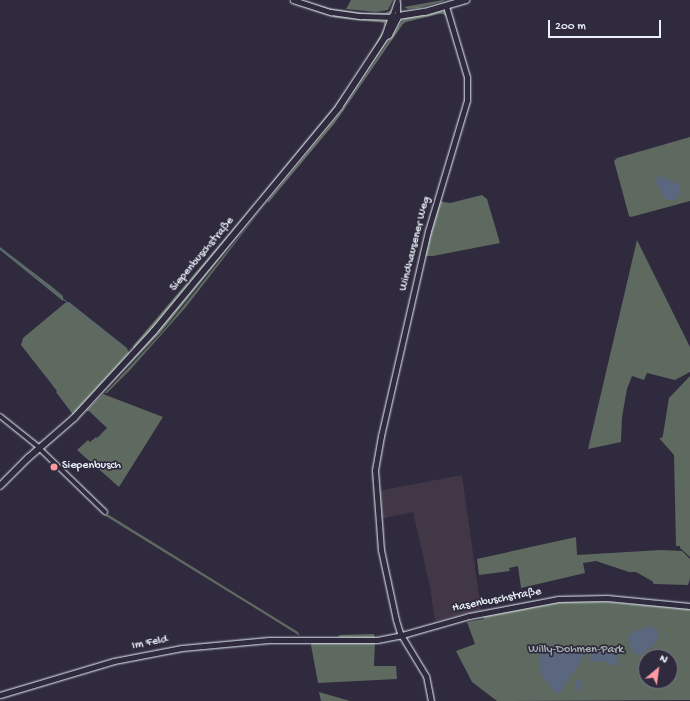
<!DOCTYPE html>
<meta charset="utf-8">
<style>
body{margin:0}
#map{position:relative;width:690px;height:701px;overflow:hidden;background:#2f2a3d;font-family:"Gochi Hand",sans-serif}
div>[style]{position:absolute}
.built>*{inset:0;background:#413747}
.green>*{inset:0;background:#5e6a5f}
.water>*{inset:0;background:#5a677e}
.stream>*{height:1px;margin:-0.5px;padding:0 0.5px;transform-origin:0.5px;border-radius:0.5px;background:#5a677e}
.roads{filter:drop-shadow(0 0 1px #e8f1f8) drop-shadow(0 0 1px #e8f1f8)}
.minor>*{height:4px;margin:-2px;padding:0 2px;transform-origin:2px;border-radius:2px;background:#2f2a3d}
.tertiary>*{height:5px;margin:-2.5px;padding:0 2.5px;transform-origin:2.5px;border-radius:2.5px;background:#2f2a3d}
.secondary>*{height:6px;margin:-3px;padding:0 3px;transform-origin:3px;border-radius:3px;background:#2f2a3d}
.dots>*{width:11px;height:11px;translate:-50% -50%;box-sizing:border-box;border:2px solid #2f2a3d;border-radius:50%}
span{translate:-50% -50%;white-space:nowrap;text-align:center;line-height:1.15;-webkit-text-stroke:3.5px #2f2a3d;paint-order:stroke}
.street-label{font-size:12px;color:#e8f1f8}
.poi-label{font-size:12px;color:#e8f1f8}
.left{translate:0 -50%;text-align:left}
.park-label{font-size:12px;color:#aab4b3}
.north{position:absolute;left:638px;top:649px;width:40px;height:40px;box-sizing:border-box;background:#2f2a3d;border:1px solid #797a88;border-radius:50%;rotate:29deg;font-size:11px;font-weight:700;line-height:16px;text-align:center;color:#e8f1f8}
.north::after{content:'';display:block;margin:auto;width:14px;height:18px;background:#ff9aa2;clip-path:polygon(50% 0,100% 100%,50% 72%,0 100%)}
.scale{position:absolute;left:548px;top:20px;width:113px;height:18px;box-sizing:border-box;border:2px solid #e8f1f8;border-top:0;padding-left:5px;font-size:12px;line-height:14px;white-space:nowrap;color:#e8f1f8;-webkit-text-stroke:3px #2f2a3d;paint-order:stroke}
</style>
<div id="map">
<div class="built">
<i style="clip-path:polygon(462px 475px,481px 610px,435px 621px,430px 587px,413px 512px,380px 519px,378px 491px)"></i>
</div>
<div class="green">
<i style="clip-path:polygon(283px 0,336px 16px,385px 21px,386px 25px,379px 42px,339px 104px,260px 198px,259px 198px,334px 107px,364px 65px,385px 27px,384px 23px,379px 22px,336px 18px)"></i>
<i style="clip-path:polygon(298px 0,333px 9px,364px 13px,385px 13px,392px 10px,388px 14px,363px 15px,325px 9px)"></i>
<i style="clip-path:polygon(351px 0,393px 0,388px 10px,376px 12px,346px 9px)"></i>
<i style="clip-path:polygon(443px 0,444px 1px,418px 8px,408px 9px,404px 7px)"></i>
<i style="clip-path:polygon(441px 11px,445px 12px,447px 17px,443px 14px,439px 14px,406px 22px,403px 24px,334px 124px,268px 203px,268px 201px,342px 111px,404px 18px)"></i>
<i style="clip-path:polygon(402px 19px,344px 106px,267px 200px,303px 153px,399px 21px)"></i>
<i style="clip-path:polygon(690px 137px,690px 201px,631px 217px,629px 216px,614px 161px,617px 158px)"></i>
<i style="clip-path:polygon(482px 195px,487px 199px,500px 243px,433px 256px,425px 256px,438px 201px,450px 203px)"></i>
<i style="clip-path:polygon(255px 203px,197px 277px,134px 350px,133px 346px)"></i>
<i style="clip-path:polygon(262px 205px,162px 331px,104px 391px,153px 337px)"></i>
<i style="clip-path:polygon(264px 206px,186px 307px,130px 370px,107px 393px,105px 393px,164px 330px)"></i>
<i style="clip-path:polygon(637px 240px,690px 347px,690px 372px,675px 380px,647px 373px,644px 380px,632px 376px,627px 389px,622px 417px,621px 442px,588px 449px)"></i>
<i style="clip-path:polygon(0 247px,51px 286px,63px 296px,63px 301px,0 250px)"></i>
<i style="clip-path:polygon(69px 302px,127px 348px,129px 353px,128px 356px,74px 416px,56px 392px,57px 391px,21px 345px,23px 338px,65px 303px)"></i>
<i style="clip-path:polygon(690px 376px,690px 557px,680px 548px,680px 546px,676px 546px,674px 455px,659px 438px,662px 438px,663px 435px,669px 398px)"></i>
<i style="clip-path:polygon(103px 394px,163px 417px,119px 487px,77px 450px,88px 440px,90px 442px,96px 437px,97px 438px,107px 428px,89px 411px,86px 411px)"></i>
<i style="clip-path:polygon(104px 515px,109px 515px,238px 595px,298px 632px,300px 636px)"></i>
<i style="clip-path:polygon(576px 537px,577px 555px,661px 550px,682px 551px,690px 559px,690px 579px,688px 585px,654px 584px,652px 581px,636px 572px,629px 572px,596px 561px,583px 563px,585px 573px,521px 588px,518px 566px,509px 568px,510px 571px,479px 575px,477px 559px)"></i>
<i style="clip-path:polygon(evenodd,557px 601px,600px 601px,690px 609px,690px 700px,497px 701px,472px 682px,456px 651px,475px 644px,467px 622px,484px 619px,484px 616px,557px 601px,646px 657px,670px 657px,670px 681px,646px 681px,646px 657px)"></i>
<i style="clip-path:polygon(374px 634px,375px 638px,338px 637px,340px 635px)"></i>
<i style="clip-path:polygon(313px 641px,375px 642px,374px 666px,396px 666px,397px 679px,318px 683px,311px 645px)"></i>
<i style="clip-path:polygon(319px 692px,350px 701px,321px 701px)"></i>
</div>
<div class="water">
<i style="clip-path:polygon(658px 175px,679px 185px,680px 194px,676px 200px,666px 200px,656px 183px)"></i>
<i style="clip-path:polygon(650px 626px,657px 630px,659px 634px,656px 643px,641px 655px,636px 654px,632px 651px,627px 638px,633px 632px)"></i>
<i style="clip-path:polygon(544px 646px,569px 646px,579px 647px,584px 650px,585px 654px,560px 693px,554px 692px,541px 673px,539px 661px,540px 652px)"></i>
<i style="clip-path:polygon(601px 646px,616px 653px,618px 660px,617px 664px,613px 666px,604px 661px,589px 662px,593px 647px)"></i>
<i style="clip-path:polygon(578px 678px,582px 681px,580px 689px,574px 690px)"></i>
</div>
<div class="stream">
<i style="left:0;top:248px;width:161px;rotate:38.9deg"></i>
</div>
<div class="roads">
<div class="minor">
<i style="left:392px;top:17px;width:18px;rotate:-71deg"></i>
<i style="left:398px;top:17px;width:14px;rotate:-90deg"></i>
<i style="left:0;top:416px;width:51px;rotate:38.7deg"></i>
<i style="left:39px;top:448px;width:92px;rotate:44.1deg"></i>
</div>
<div class="tertiary">
<i style="left:293px;top:0;width:40px;rotate:18deg"></i>
<i style="left:331px;top:12px;width:30px;rotate:8deg"></i>
<i style="left:361px;top:16px;width:31px;rotate:2deg"></i>
<i style="left:0;top:695px;width:119px;rotate:-16.6deg"></i>
<i style="left:114px;top:661px;width:69px;rotate:-10.8deg"></i>
<i style="left:182px;top:648px;width:87px;rotate:-5.3deg"></i>
<i style="left:269px;top:640px;width:108px"></i>
<i style="left:377px;top:640px;width:25px;rotate:-11deg"></i>
<i style="left:402px;top:635px;width:70px;rotate:-15.8deg"></i>
<i style="left:469px;top:616px;width:91px;rotate:-10.8deg"></i>
<i style="left:558px;top:599px;width:49px;rotate:-1.2deg"></i>
<i style="left:607px;top:598px;width:83px;rotate:5.5deg"></i>
<i style="left:431px;top:701px;width:25px;rotate:-101deg"></i>
<i style="left:426px;top:676px;width:50px;rotate:-121.2deg"></i>
<i style="left:400px;top:633px;width:14px;rotate:-107deg"></i>
<i style="left:396px;top:620px;width:72px;rotate:-102.1deg"></i>
<i style="left:381px;top:550px;width:80px;rotate:-94.3deg"></i>
<i style="left:375px;top:470px;width:35px;rotate:-80deg"></i>
<i style="left:381px;top:436px;width:210px;rotate:-77.1deg"></i>
<i style="left:428px;top:231px;width:137px;rotate:-73.4deg"></i>
<i style="left:467px;top:100px;width:23px;rotate:-90deg"></i>
<i style="left:467px;top:77px;width:74px;rotate:-106.5deg"></i>
</div>
<div class="secondary">
<i style="left:385px;top:37px;width:21px;rotate:-71deg"></i>
<i style="left:392px;top:17px;width:33px;rotate:-9deg"></i>
<i style="left:425px;top:12px;width:43px;rotate:-16.3deg"></i>
<i style="left:0;top:486px;width:40px;rotate:-45deg"></i>
<i style="left:28px;top:458px;width:61px;rotate:-41deg"></i>
<i style="left:74px;top:418px;width:118px;rotate:-47.4deg"></i>
<i style="left:154px;top:331px;width:291px;rotate:-50.4deg"></i>
<i style="left:339px;top:107px;width:84px;rotate:-56.7deg"></i>
<i style="left:385px;top:37px;width:4px;rotate:-27deg"></i>
<i style="left:389px;top:35px;width:20px;rotate:-63deg"></i>
</div>
</div>
<div class="dots">
<i style="left:54px;top:467px;background:#ff9aa2"></i>
</div>
<div class="street-label">
<span style="left:416px;top:244px;rotate:-76deg">Windhausener Weg</span>
<span style="left:203px;top:255px;rotate:-50deg">Siepenbuschstraße</span>
<span style="left:497px;top:601px;rotate:-11deg">Hasenbuschstraße</span>
<span style="left:150px;top:644px;rotate:-11deg">Im Feld</span>
</div>
<div class="poi-label">
<span class="left" style="left:62px;top:467px">Siepenbusch</span>
</div>
<div class="park-label">
<span style="left:576px;top:651px">Willy-Dohmen-Park</span>
</div>
<div class="north">N</div>
<div class="scale">200 m</div>
</div>
